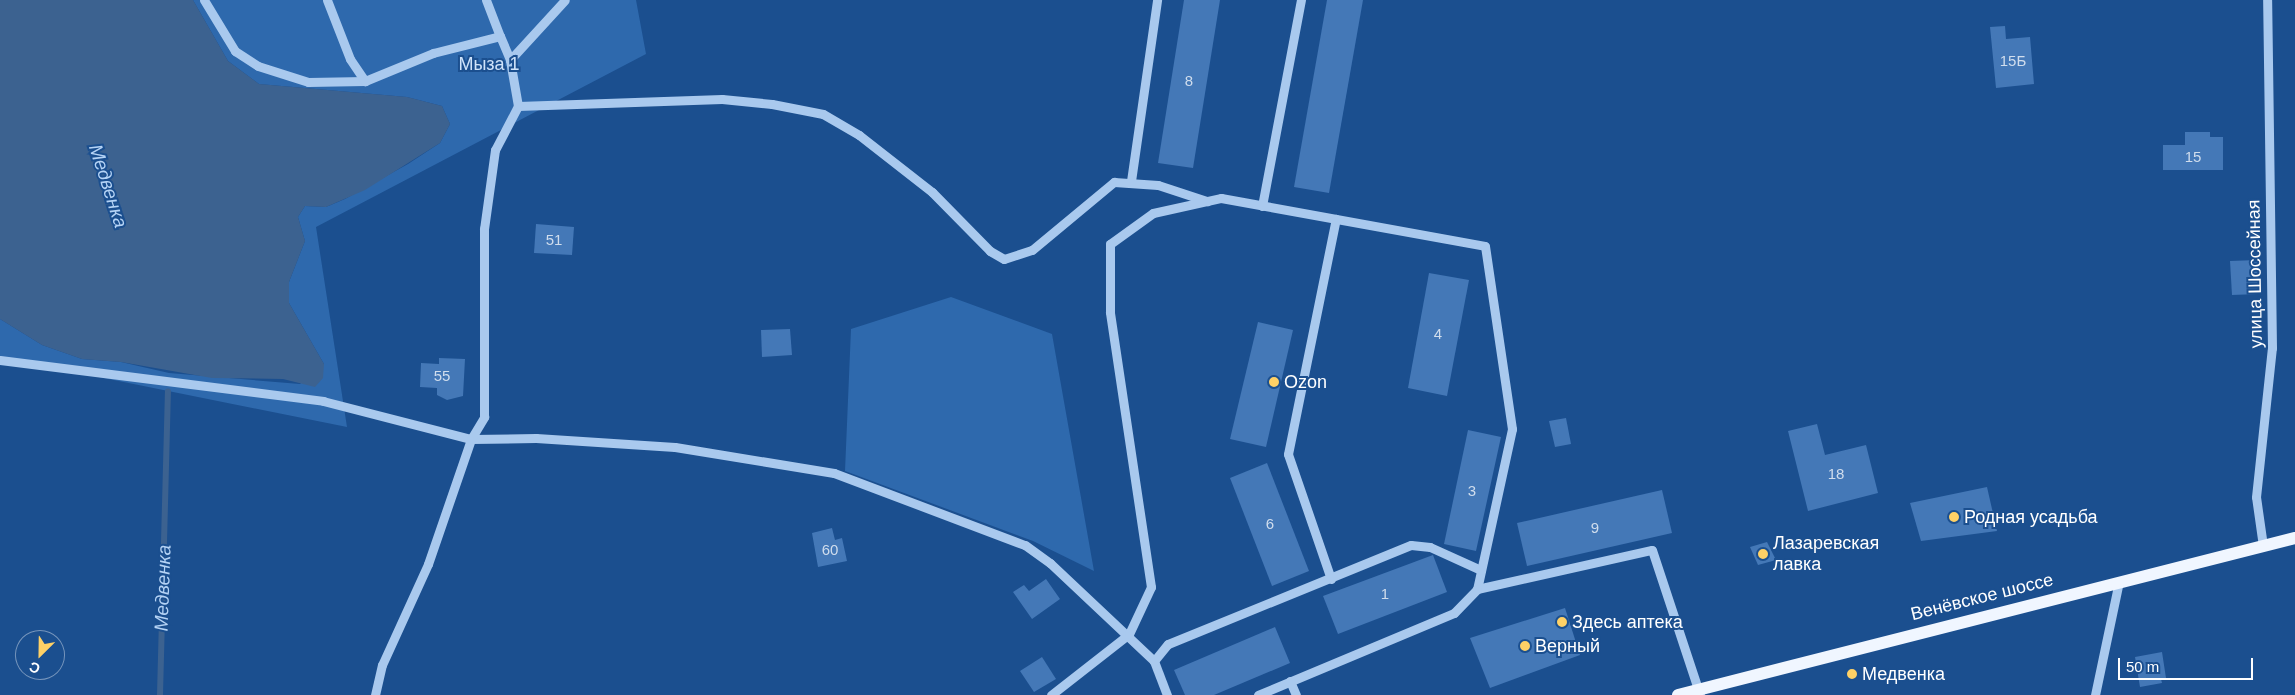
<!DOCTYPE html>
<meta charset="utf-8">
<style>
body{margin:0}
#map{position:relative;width:2295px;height:695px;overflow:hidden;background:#1b4f8f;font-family:Arial,sans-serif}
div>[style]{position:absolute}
.green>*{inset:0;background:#2e69ad}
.water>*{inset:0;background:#3c6290}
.stream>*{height:5.5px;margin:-2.75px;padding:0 2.75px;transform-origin:2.75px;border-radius:2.75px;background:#3c6290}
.building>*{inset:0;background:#4478b7}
.minor>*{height:9px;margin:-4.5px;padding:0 4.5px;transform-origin:4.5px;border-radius:4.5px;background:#a9c9ee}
.major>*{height:12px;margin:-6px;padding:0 6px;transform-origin:6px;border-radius:6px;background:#f0f6ff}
.dots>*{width:14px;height:14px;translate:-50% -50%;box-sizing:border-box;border:2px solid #1b4f8f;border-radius:50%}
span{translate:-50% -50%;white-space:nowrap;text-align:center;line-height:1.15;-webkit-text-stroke:4px #1b4f8f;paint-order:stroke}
.number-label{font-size:15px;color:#d0dded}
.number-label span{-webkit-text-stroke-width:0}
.park-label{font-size:18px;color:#cfe3fa}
.street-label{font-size:18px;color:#fff}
.poi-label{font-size:18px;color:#fff}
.left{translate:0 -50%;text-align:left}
.water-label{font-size:19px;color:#b5d3f5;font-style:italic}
.north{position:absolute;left:15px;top:630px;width:50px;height:50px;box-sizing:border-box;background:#1b4f8f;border:1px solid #7695bc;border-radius:50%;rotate:203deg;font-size:14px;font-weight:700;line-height:20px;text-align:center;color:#fff}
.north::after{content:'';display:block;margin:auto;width:18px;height:22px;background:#ffd166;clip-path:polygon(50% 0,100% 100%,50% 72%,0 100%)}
.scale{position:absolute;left:2118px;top:658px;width:135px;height:22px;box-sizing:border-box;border:2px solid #fff;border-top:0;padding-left:6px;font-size:15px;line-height:18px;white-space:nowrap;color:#fff;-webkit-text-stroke:4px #1b4f8f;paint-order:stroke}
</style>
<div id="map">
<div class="green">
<i style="clip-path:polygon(193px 0,636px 0,646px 54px,316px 227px,347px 427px,0 357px,0 319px,42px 345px,82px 359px,121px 362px,169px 373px,300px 384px,324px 364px,289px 303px,289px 282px,305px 241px,298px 217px,305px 206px,326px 207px,345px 199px,408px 164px,440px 143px,450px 124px,442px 106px,407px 97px,259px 84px,228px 61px)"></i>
<i style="clip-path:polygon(951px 297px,1052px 334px,1094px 571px,1033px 541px,845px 471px,851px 329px)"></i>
</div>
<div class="water">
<i style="clip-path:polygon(0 0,193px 0,228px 61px,259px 84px,407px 97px,442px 106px,450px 124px,440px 143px,365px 190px,326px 207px,305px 206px,298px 217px,305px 241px,289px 282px,289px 303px,324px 364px,323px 378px,315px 387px,283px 379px,212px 378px,121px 362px,82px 359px,42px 345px,0 319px)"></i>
</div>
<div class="stream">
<i style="left:160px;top:695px;width:303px;rotate:-88.5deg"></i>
</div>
<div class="building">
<i style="clip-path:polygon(1184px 0,1220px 0,1193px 168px,1158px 163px)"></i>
<i style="clip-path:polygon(1327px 0,1363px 0,1329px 193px,1294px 187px)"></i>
<i style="clip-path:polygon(2005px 26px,2006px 39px,2030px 37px,2034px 84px,1996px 88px,1990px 27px)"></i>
<i style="clip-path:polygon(2185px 132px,2210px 132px,2210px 137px,2223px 137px,2223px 170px,2163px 170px,2163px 145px,2185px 145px)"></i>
<i style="clip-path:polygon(536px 224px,574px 227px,572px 255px,534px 253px)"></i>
<i style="clip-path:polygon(2257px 260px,2258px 294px,2232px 295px,2230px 261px)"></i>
<i style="clip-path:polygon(1429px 273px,1469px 280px,1447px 396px,1408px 388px)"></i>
<i style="clip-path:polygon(1258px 322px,1293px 330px,1266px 447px,1230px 439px)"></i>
<i style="clip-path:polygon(790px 329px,792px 355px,762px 357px,761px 330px)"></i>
<i style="clip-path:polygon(439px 358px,465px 359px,463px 396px,447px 400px,437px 395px,437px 388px,420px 387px,421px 363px,439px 364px)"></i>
<i style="clip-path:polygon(1566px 418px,1571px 444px,1555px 447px,1549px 421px)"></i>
<i style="clip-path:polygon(1817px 424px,1825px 455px,1866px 445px,1878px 493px,1808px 511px,1788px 431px)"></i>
<i style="clip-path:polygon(1468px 430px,1501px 437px,1476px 551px,1444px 544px)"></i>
<i style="clip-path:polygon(1267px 463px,1309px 571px,1272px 586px,1230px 478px)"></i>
<i style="clip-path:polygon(1987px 487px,1997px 531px,1921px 541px,1910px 503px)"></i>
<i style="clip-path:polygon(1662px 490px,1672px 533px,1527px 566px,1517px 523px)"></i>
<i style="clip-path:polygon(832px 528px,835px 540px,842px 538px,847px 561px,818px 567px,812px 533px)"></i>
<i style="clip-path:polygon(1767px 542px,1776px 560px,1758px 565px,1750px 547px)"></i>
<i style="clip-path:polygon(1433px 555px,1447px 592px,1338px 634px,1323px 596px)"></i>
<i style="clip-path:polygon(1046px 579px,1060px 599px,1032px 619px,1013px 592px,1024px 585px,1029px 591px)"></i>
<i style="clip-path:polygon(1565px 608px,1580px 655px,1490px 688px,1470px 638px)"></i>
<i style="clip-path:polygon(1275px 627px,1290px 663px,1214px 695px,1185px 695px,1174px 670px)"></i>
<i style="clip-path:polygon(2162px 652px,2166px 678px,2161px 679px,2162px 683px,2140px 687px,2135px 657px)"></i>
<i style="clip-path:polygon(1042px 657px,1056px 679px,1034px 692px,1020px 671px)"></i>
</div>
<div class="minor">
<i style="left:204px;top:0;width:60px;rotate:58.7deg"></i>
<i style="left:235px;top:51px;width:27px;rotate:33deg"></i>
<i style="left:258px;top:66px;width:52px;rotate:17.7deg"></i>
<i style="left:308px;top:82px;width:57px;rotate:-1deg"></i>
<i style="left:327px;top:0;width:63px;rotate:68.7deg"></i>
<i style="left:350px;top:59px;width:27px;rotate:56deg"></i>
<i style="left:365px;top:81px;width:74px;rotate:-22.4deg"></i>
<i style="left:433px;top:53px;width:69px;rotate:-14.2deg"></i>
<i style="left:500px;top:36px;width:26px;rotate:67deg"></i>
<i style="left:486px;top:0;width:39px;rotate:69deg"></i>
<i style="left:518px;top:106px;width:204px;rotate:-2deg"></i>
<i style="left:722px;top:99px;width:50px;rotate:5.7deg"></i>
<i style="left:772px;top:104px;width:52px;rotate:11.1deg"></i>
<i style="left:823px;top:114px;width:42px;rotate:30.3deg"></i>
<i style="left:859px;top:135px;width:93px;rotate:38deg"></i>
<i style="left:932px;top:192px;width:83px;rotate:45.5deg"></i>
<i style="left:990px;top:251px;width:16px;rotate:30deg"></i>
<i style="left:1004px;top:259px;width:29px;rotate:-18deg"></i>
<i style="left:1032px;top:250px;width:107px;rotate:-39.7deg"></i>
<i style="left:1114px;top:182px;width:44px;rotate:3.9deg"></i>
<i style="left:1158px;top:185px;width:52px;rotate:18.1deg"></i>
<i style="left:1131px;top:181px;width:183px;rotate:-81.8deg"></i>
<i style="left:1262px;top:206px;width:210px;rotate:-79.3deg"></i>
<i style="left:0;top:360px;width:326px;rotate:7.2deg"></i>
<i style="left:323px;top:401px;width:153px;rotate:14.4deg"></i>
<i style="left:471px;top:439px;width:65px;rotate:-0.9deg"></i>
<i style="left:536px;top:438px;width:139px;rotate:3.7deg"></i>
<i style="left:675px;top:447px;width:161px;rotate:9.3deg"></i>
<i style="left:834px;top:473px;width:204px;rotate:20.7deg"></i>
<i style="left:1025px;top:545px;width:31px;rotate:36deg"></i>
<i style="left:1050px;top:563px;width:143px;rotate:43.3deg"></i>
<i style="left:2263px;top:546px;width:49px;rotate:-98.1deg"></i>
<i style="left:2256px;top:497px;width:150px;rotate:-83.9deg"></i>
<i style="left:2272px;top:348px;width:348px;rotate:-90.8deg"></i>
<i style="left:1331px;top:579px;width:132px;rotate:-109deg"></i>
<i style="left:1288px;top:454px;width:240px;rotate:-78.5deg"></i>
<i style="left:1290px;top:681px;width:15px;rotate:67deg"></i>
<i style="left:375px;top:695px;width:31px;rotate:-77deg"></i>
<i style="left:382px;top:665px;width:111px;rotate:-65.5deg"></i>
<i style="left:428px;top:564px;width:132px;rotate:-71deg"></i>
<i style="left:471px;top:439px;width:26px;rotate:-59deg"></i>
<i style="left:484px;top:417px;width:188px;rotate:-90deg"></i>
<i style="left:484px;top:229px;width:80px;rotate:-82.1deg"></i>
<i style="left:495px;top:150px;width:50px;rotate:-62.4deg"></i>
<i style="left:518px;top:106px;width:47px;rotate:-99.9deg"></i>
<i style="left:510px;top:60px;width:81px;rotate:-47.5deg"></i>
<i style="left:1051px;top:695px;width:99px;rotate:-38deg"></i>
<i style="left:1129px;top:634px;width:52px;rotate:-64.9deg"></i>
<i style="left:1151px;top:587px;width:278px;rotate:-98.5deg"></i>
<i style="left:1110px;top:312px;width:68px;rotate:-90deg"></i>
<i style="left:1110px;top:244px;width:53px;rotate:-35.8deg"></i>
<i style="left:1153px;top:213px;width:70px;rotate:-12.4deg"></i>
<i style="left:1221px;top:198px;width:268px;rotate:10.3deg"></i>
<i style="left:1485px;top:246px;width:185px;rotate:81.6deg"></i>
<i style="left:1512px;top:429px;width:164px;rotate:102.3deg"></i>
<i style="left:1477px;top:589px;width:179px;rotate:-12.6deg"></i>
<i style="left:1652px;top:550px;width:153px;rotate:71.7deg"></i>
<i style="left:1167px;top:695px;width:36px;rotate:-111deg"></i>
<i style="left:1154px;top:661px;width:22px;rotate:-51deg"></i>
<i style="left:1168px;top:644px;width:262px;rotate:-22.2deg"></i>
<i style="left:1411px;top:545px;width:19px;rotate:6deg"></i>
<i style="left:1430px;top:547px;width:56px;rotate:24.3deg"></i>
<i style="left:1258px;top:695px;width:212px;rotate:-22.7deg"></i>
<i style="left:1454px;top:613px;width:33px;rotate:-46deg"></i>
<i style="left:2095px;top:695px;width:116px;rotate:-78.1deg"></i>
</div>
<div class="major">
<i style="left:1678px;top:695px;width:637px;rotate:-14.28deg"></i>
</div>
<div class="dots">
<i style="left:1274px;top:382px;background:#ffd166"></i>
<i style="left:1954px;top:517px;background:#ffd166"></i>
<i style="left:1763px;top:554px;background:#ffd166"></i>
<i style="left:1562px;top:622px;background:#ffd166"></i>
<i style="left:1525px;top:646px;background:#ffd166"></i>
<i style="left:1852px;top:674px;background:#ffd166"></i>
</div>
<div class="number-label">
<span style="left:2013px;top:61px">15Б</span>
<span style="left:1189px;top:81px">8</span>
<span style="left:2193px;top:157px">15</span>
<span style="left:554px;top:240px">51</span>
<span style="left:1438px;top:334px">4</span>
<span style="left:442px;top:376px">55</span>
<span style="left:1836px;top:474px">18</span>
<span style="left:1472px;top:491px">3</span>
<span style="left:1270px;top:524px">6</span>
<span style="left:1595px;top:528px">9</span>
<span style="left:830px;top:550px">60</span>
<span style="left:1385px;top:594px">1</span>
</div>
<div class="park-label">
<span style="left:489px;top:64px">Мыза 1</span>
</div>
<div class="street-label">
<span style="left:2255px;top:274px;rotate:-91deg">улица Шоссейная</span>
<span style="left:1982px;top:597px;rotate:-14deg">Венёвское шоссе</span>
</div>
<div class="poi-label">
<span class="left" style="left:1284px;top:382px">Ozon</span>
<span class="left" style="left:1964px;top:517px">Родная усадьба</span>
<span class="left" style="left:1773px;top:554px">Лазаревская<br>лавка</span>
<span class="left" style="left:1572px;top:622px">Здесь аптека</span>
<span class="left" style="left:1535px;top:646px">Верный</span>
<span class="left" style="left:1862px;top:674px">Медвенка</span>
</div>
<div class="water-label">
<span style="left:108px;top:186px;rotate:72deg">Медвенка</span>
<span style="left:163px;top:588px;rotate:-88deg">Медвенка</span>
</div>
<div class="north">С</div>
<div class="scale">50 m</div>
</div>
